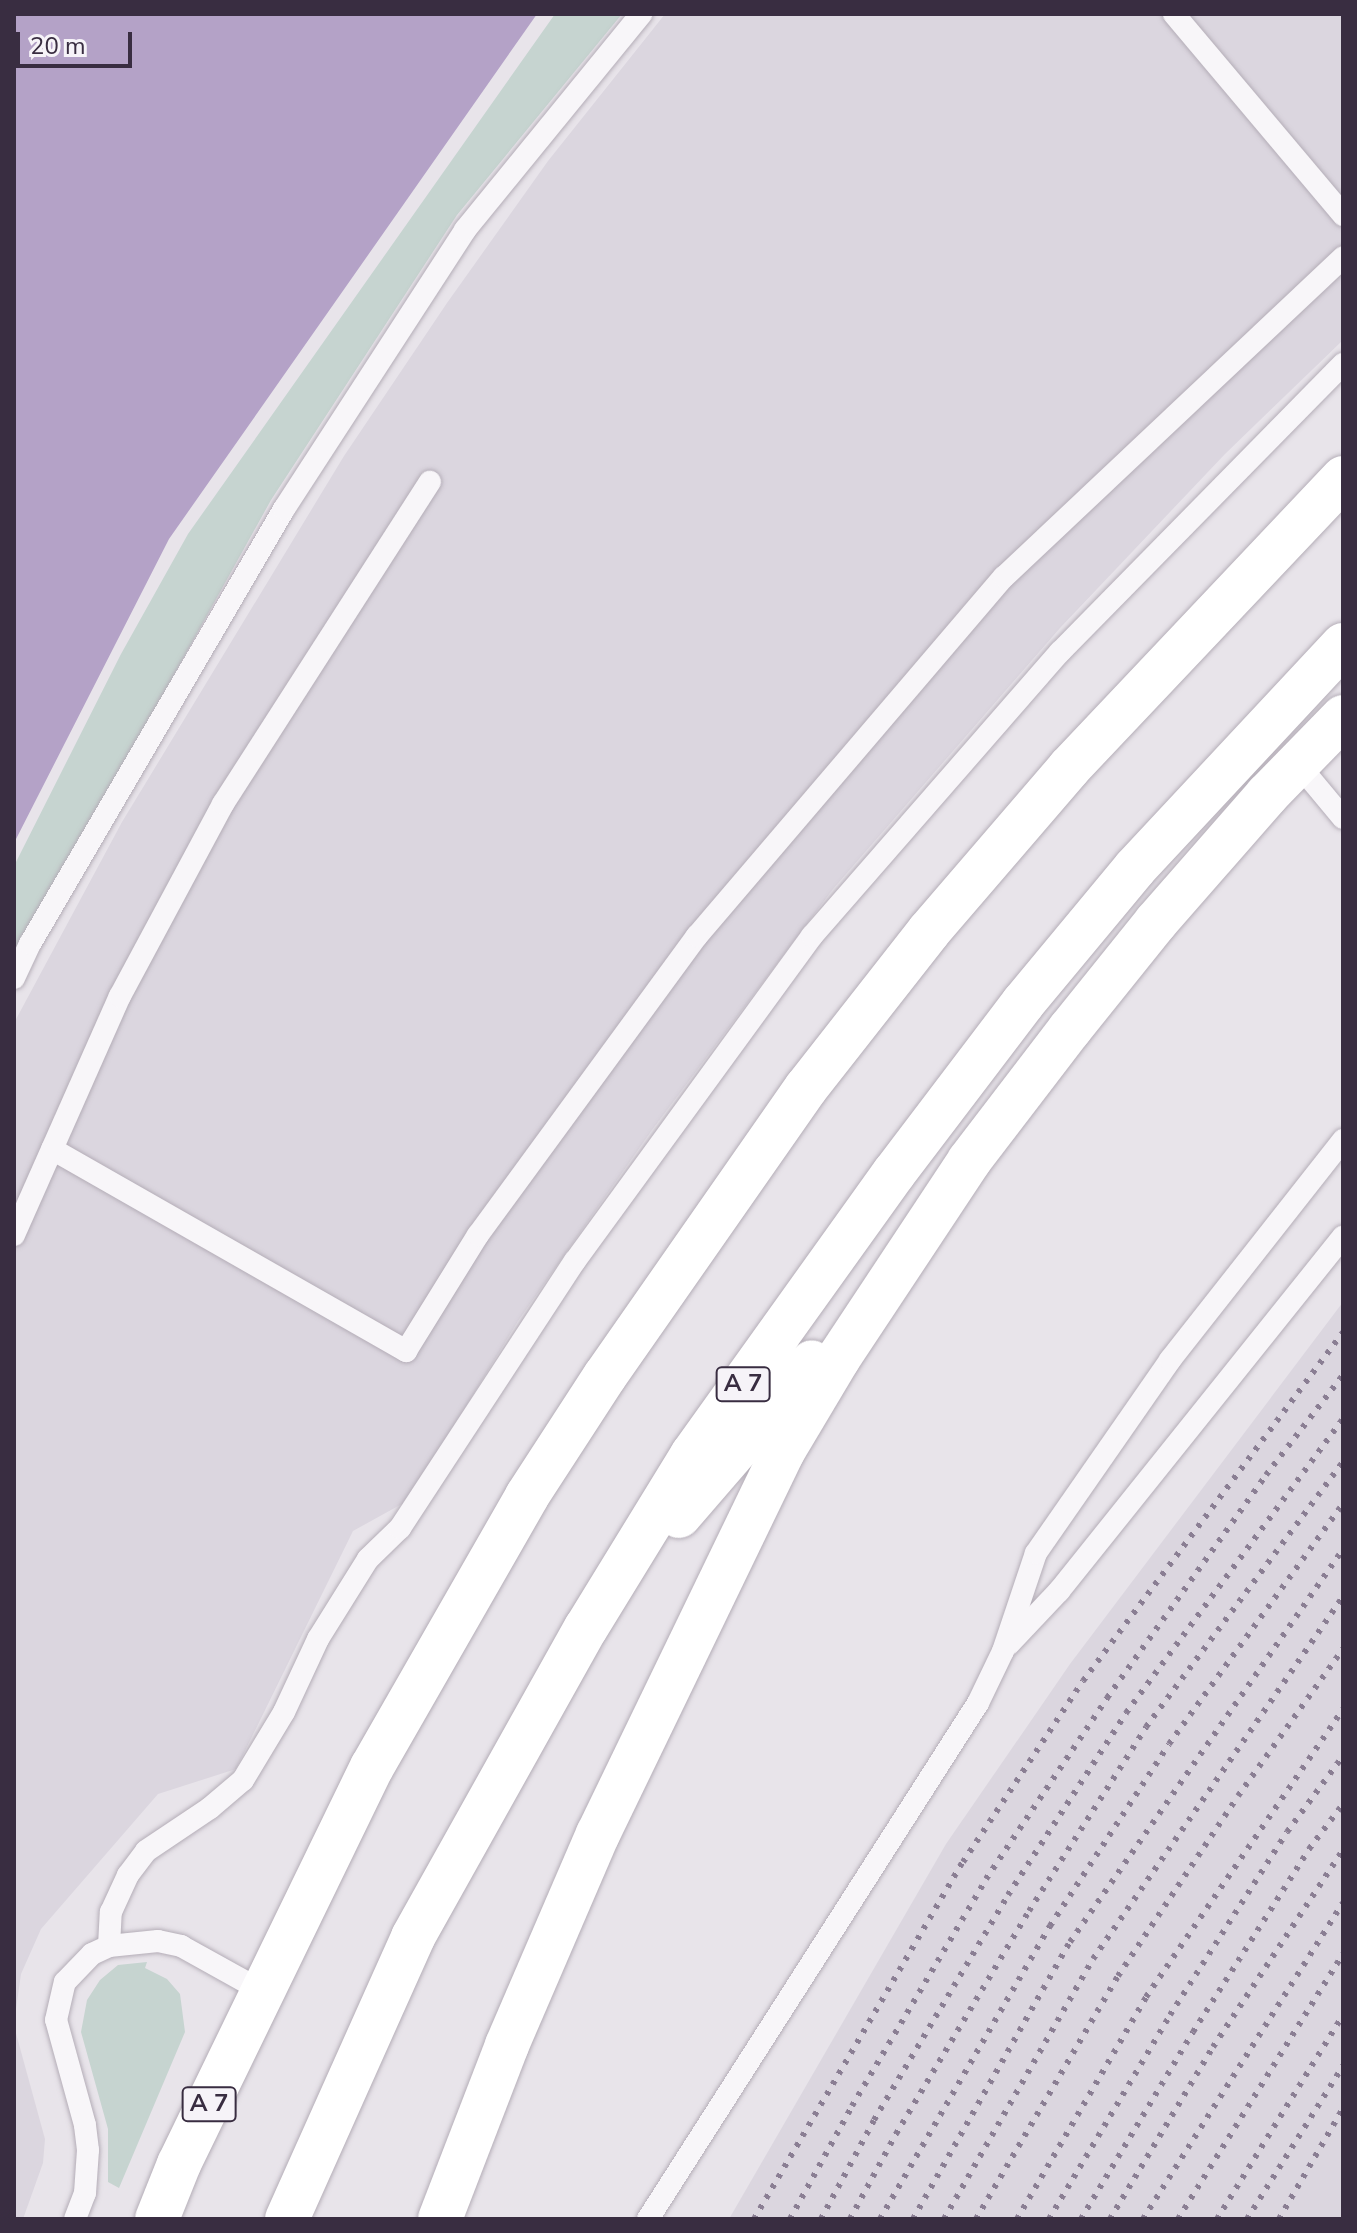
<!DOCTYPE html>
<style>
body{margin:0}
#map{position:relative;width:1357px;height:2233px;overflow:hidden;background:#e8e4ea;font-family:"Nunito Sans",sans-serif}
div>[style]{position:absolute}
.built>*{inset:0;background:#dbd6df}
.green>*{inset:0;background:#c6d4d0}
.water>*{inset:0;background:#b4a2c7}
.roads{filter:drop-shadow(0 0 2px #b4adb7) drop-shadow(0 0 2px #b4adb7)}
.lane>*{height:22px;margin:-11px;padding:0 11px;transform-origin:11px;border-radius:11px;background:#f8f6f9}
.highway>*{height:44px;margin:-22px;padding:0 22px;transform-origin:22px;border-radius:22px;background:#fff}
.rail>*{height:6px;margin-top:-3px;transform-origin:0;background:repeating-linear-gradient(90deg,#8a7e93 0 4px,transparent 0 12px)}
span{translate:-50% -50%;white-space:nowrap;text-align:center;line-height:1.15;-webkit-text-stroke:7px #f6f3f8;paint-order:stroke}
.shield-label span{padding:2px 6px;background:#f6f3f8;border:2px solid;border-radius:6px;-webkit-text-stroke-width:0}
.shield-label{font-size:24px;color:#392d41;font-weight:700}
.frame{position:absolute;inset:0;border:16px solid #392d41;pointer-events:none}
.scale{position:absolute;left:16px;top:32px;width:116px;height:36px;box-sizing:border-box;border:4px solid #392d41;border-top:0;padding-left:10px;font-size:24px;line-height:28px;white-space:nowrap;color:#392d41;-webkit-text-stroke:6px #f6f3f8;paint-order:stroke}
</style>
<div id="map">
<div class="built">
<i style="clip-path:polygon(665px 14px,1343px 14px,1343px 340px,1225px 454px,1060px 628px,833px 889px,652px 1130px,518px 1321px,409px 1500px,353px 1531px,236px 1769px,158px 1794px,41px 1929px,21px 1974px,14px 2023px,14px 1023px,122px 822px,344px 456px,447px 303px,548px 161px)"></i>
<i style="clip-path:polygon(1343px 1302px,1343px 2219px,729px 2219px,946px 1844px,1070px 1664px)"></i>
<i style="clip-path:polygon(14px 2026px,45px 2139px,43px 2163px,23px 2219px,14px 2219px)"></i>
</div>
<div class="green">
<i style="clip-path:polygon(555px 14px,622px 14px,457px 215px,271px 500px,14px 964px,14px 866px,121px 654px,188px 534px)"></i>
<i style="clip-path:polygon(147px 1962px,145px 1968px,167px 1979px,180px 1994px,185px 2032px,119px 2188px,108px 2182px,108px 2129px,81px 2032px,87px 2000px,100px 1980px,118px 1965px)"></i>
</div>
<div class="water">
<i style="clip-path:polygon(14px 14px,537px 14px,169px 539px,14px 843px)"></i>
</div>
<div class="roads">
<div class="lane">
<i style="left:1174px;top:14px;width:263px;rotate:49.9deg"></i>
<i style="left:1298px;top:764px;width:70px;rotate:50.2deg"></i>
<i style="left:14px;top:978px;width:38px;rotate:-65deg"></i>
<i style="left:30px;top:944px;width:504px;rotate:-59.72deg"></i>
<i style="left:284px;top:509px;width:333px;rotate:-57deg"></i>
<i style="left:465px;top:230px;width:279px;rotate:-50.8deg"></i>
<i style="left:52px;top:1149px;width:408px;rotate:29.7deg"></i>
<i style="left:406px;top:1351px;width:137px;rotate:-58.2deg"></i>
<i style="left:478px;top:1235px;width:371px;rotate:-53.8deg"></i>
<i style="left:697px;top:936px;width:472px;rotate:-49.5deg"></i>
<i style="left:1004px;top:577px;width:466px;rotate:-43.3deg"></i>
<i style="left:14px;top:1235px;width:261px;rotate:-66.1deg"></i>
<i style="left:120px;top:996px;width:218px;rotate:-61.8deg"></i>
<i style="left:223px;top:804px;width:383px;rotate:-57.3deg"></i>
<i style="left:1009px;top:1644px;width:73px;rotate:-46.7deg"></i>
<i style="left:1059px;top:1591px;width:454px;rotate:-51.3deg"></i>
<i style="left:109px;top:1946px;width:34px;rotate:-87deg"></i>
<i style="left:111px;top:1912px;width:41px;rotate:-65.3deg"></i>
<i style="left:128px;top:1875px;width:30px;rotate:-53deg"></i>
<i style="left:146px;top:1851px;width:77px;rotate:-33.9deg"></i>
<i style="left:210px;top:1808px;width:43px;rotate:-40.3deg"></i>
<i style="left:243px;top:1780px;width:79px;rotate:-58.9deg"></i>
<i style="left:284px;top:1712px;width:81px;rotate:-65deg"></i>
<i style="left:318px;top:1639px;width:94px;rotate:-58deg"></i>
<i style="left:368px;top:1559px;width:45px;rotate:-44.1deg"></i>
<i style="left:400px;top:1528px;width:319px;rotate:-56.8deg"></i>
<i style="left:575px;top:1261px;width:402px;rotate:-53.9deg"></i>
<i style="left:812px;top:936px;width:377px;rotate:-48.9deg"></i>
<i style="left:1060px;top:652px;width:404px;rotate:-45.5deg"></i>
<i style="left:75px;top:2219px;width:28px;rotate:-69deg"></i>
<i style="left:85px;top:2193px;width:43px;rotate:-86deg"></i>
<i style="left:88px;top:2150px;width:25px;rotate:-97deg"></i>
<i style="left:85px;top:2125px;width:109px;rotate:-105.4deg"></i>
<i style="left:56px;top:2020px;width:39px;rotate:-77deg"></i>
<i style="left:65px;top:1982px;width:39px;rotate:-46deg"></i>
<i style="left:92px;top:1954px;width:19px;rotate:-25deg"></i>
<i style="left:109px;top:1946px;width:49px;rotate:-5.8deg"></i>
<i style="left:158px;top:1941px;width:24px;rotate:12deg"></i>
<i style="left:181px;top:1946px;width:95px;rotate:29deg"></i>
<i style="left:648px;top:2219px;width:612px;rotate:-57.4deg"></i>
<i style="left:978px;top:1703px;width:58px;rotate:-64.3deg"></i>
<i style="left:1003px;top:1651px;width:103px;rotate:-71.4deg"></i>
<i style="left:1036px;top:1553px;width:235px;rotate:-55.2deg"></i>
<i style="left:1170px;top:1360px;width:280px;rotate:-51.8deg"></i>
</div>
<div class="highway">
<i style="left:679px;top:1516px;width:203px;rotate:-49.2deg"></i>
<i style="left:157px;top:2219px;width:59px;rotate:-68.2deg"></i>
<i style="left:179px;top:2164px;width:441px;rotate:-64.1deg"></i>
<i style="left:372px;top:1767px;width:312px;rotate:-60.2deg"></i>
<i style="left:527px;top:1496px;width:143px;rotate:-57deg"></i>
<i style="left:605px;top:1376px;width:351px;rotate:-55.1deg"></i>
<i style="left:806px;top:1088px;width:199px;rotate:-51.9deg"></i>
<i style="left:929px;top:931px;width:215px;rotate:-49.3deg"></i>
<i style="left:1069px;top:768px;width:399px;rotate:-46.6deg"></i>
<i style="left:287px;top:2219px;width:309px;rotate:-65.9deg"></i>
<i style="left:413px;top:1937px;width:354px;rotate:-60.8deg"></i>
<i style="left:586px;top:1628px;width:203px;rotate:-58.5deg"></i>
<i style="left:692px;top:1455px;width:347px;rotate:-54.4deg"></i>
<i style="left:894px;top:1173px;width:213px;rotate:-52.8deg"></i>
<i style="left:1023px;top:1003px;width:175px;rotate:-50.3deg"></i>
<i style="left:1135px;top:868px;width:305px;rotate:-47deg"></i>
<i style="left:440px;top:2219px;width:186px;rotate:-68.9deg"></i>
<i style="left:507px;top:2045px;width:230px;rotate:-66.7deg"></i>
<i style="left:598px;top:1834px;width:423px;rotate:-64.2deg"></i>
<i style="left:782px;top:1453px;width:109px;rotate:-59.2deg"></i>
<i style="left:838px;top:1359px;width:237px;rotate:-56.5deg"></i>
<i style="left:969px;top:1161px;width:166px;rotate:-52.6deg"></i>
<i style="left:1070px;top:1029px;width:137px;rotate:-51.2deg"></i>
<i style="left:1156px;top:922px;width:169px;rotate:-48.8deg"></i>
<i style="left:1267px;top:795px;width:109px;rotate:-45.7deg"></i>
</div>
</div>
<div class="rail">
<i style="left:754px;top:2219px;width:414px;rotate:-59.7deg"></i>
<i style="left:963px;top:1862px;width:217px;rotate:-56.5deg"></i>
<i style="left:1083px;top:1681px;width:435px;rotate:-53.3deg"></i>
<i style="left:790px;top:2219px;width:129px;rotate:-61.2deg"></i>
<i style="left:852px;top:2106px;width:264px;rotate:-59.4deg"></i>
<i style="left:986px;top:1879px;width:218px;rotate:-56.2deg"></i>
<i style="left:1107px;top:1698px;width:274px;rotate:-54.5deg"></i>
<i style="left:1266px;top:1475px;width:126px;rotate:-52.4deg"></i>
<i style="left:821px;top:2219px;width:112px;rotate:-61.8deg"></i>
<i style="left:874px;top:2120px;width:262px;rotate:-59.2deg"></i>
<i style="left:1008px;top:1895px;width:217px;rotate:-57deg"></i>
<i style="left:1126px;top:1713px;width:365px;rotate:-53.6deg"></i>
<i style="left:850px;top:2219px;width:97px;rotate:-61.6deg"></i>
<i style="left:896px;top:2134px;width:260px;rotate:-59.2deg"></i>
<i style="left:1029px;top:1911px;width:218px;rotate:-57.5deg"></i>
<i style="left:1146px;top:1727px;width:330px;rotate:-53.4deg"></i>
<i style="left:880px;top:2219px;width:339px;rotate:-59.9deg"></i>
<i style="left:1050px;top:1926px;width:217px;rotate:-56.8deg"></i>
<i style="left:1169px;top:1744px;width:296px;rotate:-54.1deg"></i>
<i style="left:913px;top:2219px;width:318px;rotate:-60.5deg"></i>
<i style="left:1070px;top:1942px;width:479px;rotate:-55.2deg"></i>
<i style="left:944px;top:2219px;width:300px;rotate:-60.2deg"></i>
<i style="left:1093px;top:1959px;width:440px;rotate:-55.4deg"></i>
<i style="left:976px;top:2219px;width:281px;rotate:-59.7deg"></i>
<i style="left:1118px;top:1976px;width:216px;rotate:-56.3deg"></i>
<i style="left:1238px;top:1796px;width:181px;rotate:-54.5deg"></i>
<i style="left:1017px;top:2219px;width:257px;rotate:-59.8deg"></i>
<i style="left:1146px;top:1997px;width:349px;rotate:-55.6deg"></i>
<i style="left:1049px;top:2219px;width:237px;rotate:-59.3deg"></i>
<i style="left:1170px;top:2015px;width:217px;rotate:-57.4deg"></i>
<i style="left:1287px;top:1832px;width:94px;rotate:-53.6deg"></i>
<i style="left:1081px;top:2219px;width:218px;rotate:-59.1deg"></i>
<i style="left:1193px;top:2032px;width:217px;rotate:-57.6deg"></i>
<i style="left:1309px;top:1849px;width:56px;rotate:-52.9deg"></i>
<i style="left:1110px;top:2219px;width:200px;rotate:-59.1deg"></i>
<i style="left:1213px;top:2047px;width:236px;rotate:-56.6deg"></i>
<i style="left:1143px;top:2219px;width:374px;rotate:-57.7deg"></i>
<i style="left:1178px;top:2219px;width:312px;rotate:-58.1deg"></i>
<i style="left:1217px;top:2219px;width:240px;rotate:-58.3deg"></i>
<i style="left:1247px;top:2219px;width:181px;rotate:-57.9deg"></i>
<i style="left:1279px;top:2219px;width:128px;rotate:-60deg"></i>
</div>
<div class="shield-label">
<span style="left:743px;top:1384px">A 7</span>
<span style="left:209px;top:2104px">A 7</span>
</div>
<div class="frame"></div>
<div class="scale">20 m</div>
</div>
